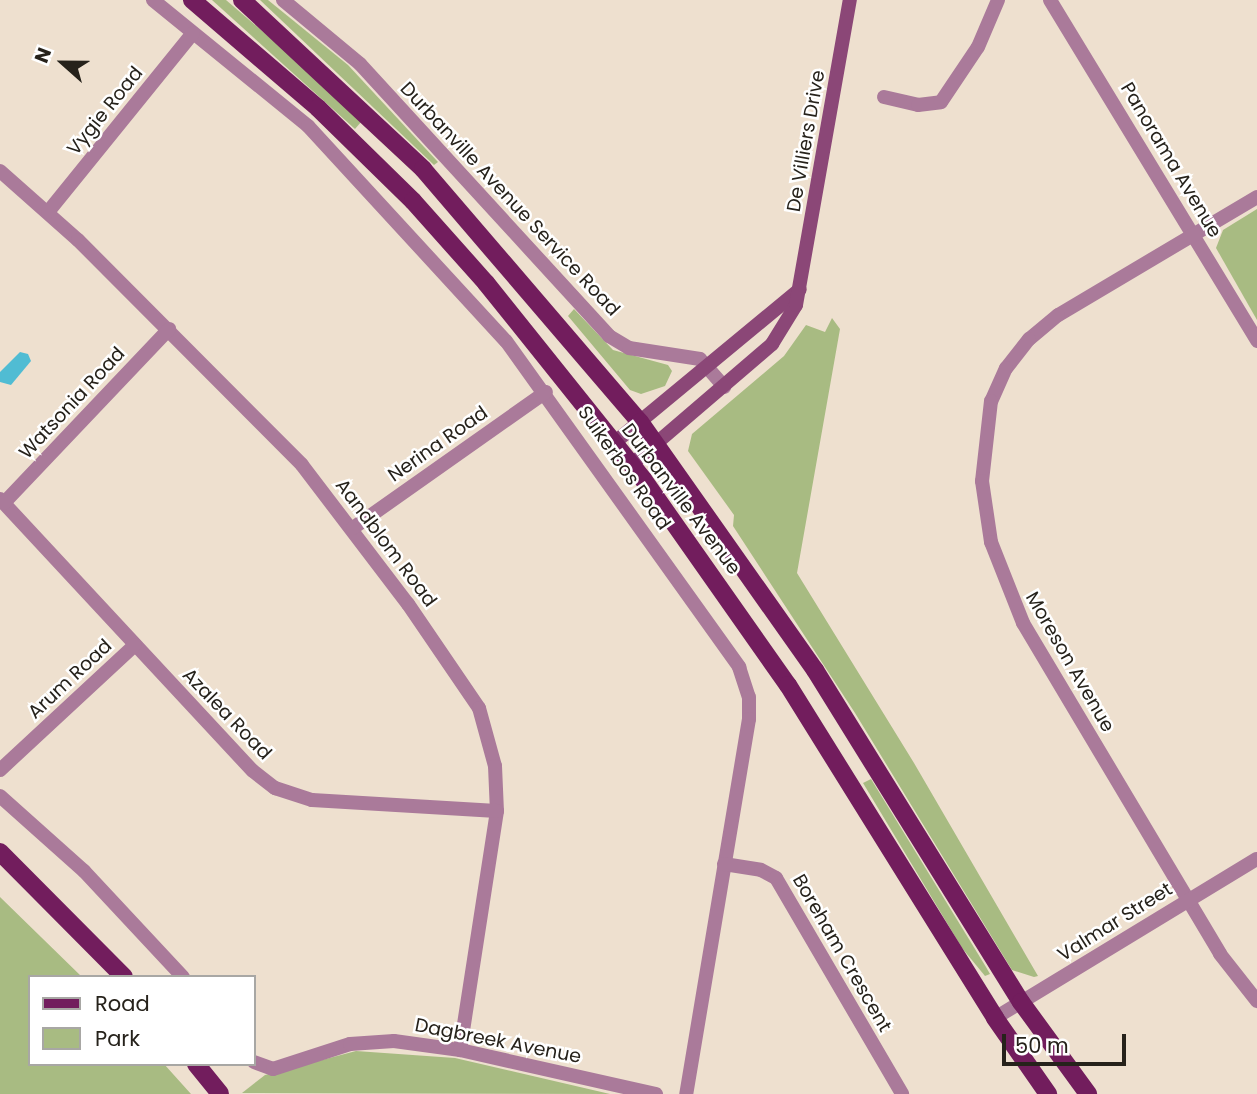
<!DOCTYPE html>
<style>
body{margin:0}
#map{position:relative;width:1257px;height:1094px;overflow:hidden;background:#eee0cf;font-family:Poppins,sans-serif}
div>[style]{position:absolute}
.green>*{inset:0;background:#a8bb82}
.water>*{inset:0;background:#50bcd3}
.street>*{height:14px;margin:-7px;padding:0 7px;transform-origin:7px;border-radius:7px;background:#aa7a9a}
.secondary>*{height:14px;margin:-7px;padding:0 7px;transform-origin:7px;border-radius:7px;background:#8b4777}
.primary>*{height:18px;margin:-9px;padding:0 9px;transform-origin:9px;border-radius:9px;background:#721d5d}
span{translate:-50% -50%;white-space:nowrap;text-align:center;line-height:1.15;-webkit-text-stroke:5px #fff;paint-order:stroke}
.street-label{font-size:19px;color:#26221b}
.legend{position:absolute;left:28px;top:975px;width:228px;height:91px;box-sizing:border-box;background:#fff;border:2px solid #a8a7a4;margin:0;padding:9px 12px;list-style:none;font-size:21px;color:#26221b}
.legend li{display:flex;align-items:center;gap:14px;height:35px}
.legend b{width:35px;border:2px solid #a8a7a4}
.north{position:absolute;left:28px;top:28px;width:70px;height:70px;-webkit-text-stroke:5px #fff;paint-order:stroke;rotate:291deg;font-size:19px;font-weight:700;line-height:28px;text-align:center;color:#26221b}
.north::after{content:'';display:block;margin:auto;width:24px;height:32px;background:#26221b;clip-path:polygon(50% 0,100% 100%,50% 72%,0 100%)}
.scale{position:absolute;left:1002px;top:1034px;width:124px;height:32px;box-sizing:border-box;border:4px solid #26221b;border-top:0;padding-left:9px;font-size:21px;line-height:24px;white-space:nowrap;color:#26221b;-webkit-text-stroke:5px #fff;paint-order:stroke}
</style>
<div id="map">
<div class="green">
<i style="clip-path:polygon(212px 0,226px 0,291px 56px,361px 122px,355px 129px)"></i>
<i style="clip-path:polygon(260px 0,268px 0,348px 65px,438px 162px,434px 165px)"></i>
<i style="clip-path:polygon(1257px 209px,1257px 320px,1216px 248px,1223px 230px)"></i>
<i style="clip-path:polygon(574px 309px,613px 350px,668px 365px,672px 371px,665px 386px,641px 394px,630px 390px,568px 316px)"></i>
<i style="clip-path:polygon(832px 318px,840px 329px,797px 573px,914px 763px,1038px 976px,1034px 977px,1012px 970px,855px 713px,733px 526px,734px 515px,688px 451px,692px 434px,784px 356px,806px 325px,825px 332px)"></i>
<i style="clip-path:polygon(871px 779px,986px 967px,990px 974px,985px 976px,962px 948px,863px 783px)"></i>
<i style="clip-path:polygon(0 897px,82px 977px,30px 977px,30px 1064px,164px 1064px,191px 1094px,0 1094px)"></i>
<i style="clip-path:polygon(356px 1051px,455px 1058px,610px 1094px,242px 1093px,265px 1075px)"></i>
</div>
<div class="water">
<i style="clip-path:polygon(20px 352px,28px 354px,31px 361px,11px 385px,0 382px,0 372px)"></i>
</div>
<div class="street">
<i style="left:153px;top:0;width:200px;rotate:39.1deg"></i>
<i style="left:308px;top:126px;width:292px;rotate:47.4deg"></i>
<i style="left:506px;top:341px;width:401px;rotate:54.4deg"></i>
<i style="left:739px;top:667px;width:32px;rotate:72deg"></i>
<i style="left:749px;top:697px;width:22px;rotate:90deg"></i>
<i style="left:749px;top:719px;width:380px;rotate:99.5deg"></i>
<i style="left:283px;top:0;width:100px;rotate:39.7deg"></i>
<i style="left:360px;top:64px;width:369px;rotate:47.5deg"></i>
<i style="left:609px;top:336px;width:23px;rotate:31deg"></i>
<i style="left:629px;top:348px;width:72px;rotate:8.8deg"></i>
<i style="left:700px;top:359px;width:37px;rotate:49deg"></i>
<i style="left:1050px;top:0;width:399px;rotate:58.7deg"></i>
<i style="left:884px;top:97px;width:35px;rotate:13deg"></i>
<i style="left:918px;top:105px;width:23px;rotate:-7deg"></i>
<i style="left:941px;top:102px;width:66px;rotate:-56.1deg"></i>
<i style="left:978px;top:47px;width:51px;rotate:-66.9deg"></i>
<i style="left:0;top:171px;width:104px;rotate:41.5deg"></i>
<i style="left:78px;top:240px;width:317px;rotate:45.1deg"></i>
<i style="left:302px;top:465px;width:175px;rotate:52.7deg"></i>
<i style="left:408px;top:604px;width:126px;rotate:55.7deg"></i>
<i style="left:479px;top:708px;width:60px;rotate:74.6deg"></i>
<i style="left:495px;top:766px;width:45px;rotate:87.5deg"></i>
<i style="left:497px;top:811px;width:242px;rotate:98.8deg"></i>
<i style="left:1257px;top:197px;width:231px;rotate:149.3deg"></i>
<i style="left:1058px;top:315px;width:38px;rotate:140deg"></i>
<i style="left:1029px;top:339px;width:37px;rotate:128deg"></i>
<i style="left:1006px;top:368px;width:36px;rotate:114deg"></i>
<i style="left:991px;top:401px;width:81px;rotate:96.4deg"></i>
<i style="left:982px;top:481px;width:62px;rotate:81.6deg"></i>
<i style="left:991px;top:542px;width:87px;rotate:68.4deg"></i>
<i style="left:1023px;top:623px;width:385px;rotate:59.2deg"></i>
<i style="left:1220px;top:954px;width:60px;rotate:51.8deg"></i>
<i style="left:48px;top:212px;width:230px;rotate:-51deg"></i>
<i style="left:0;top:499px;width:371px;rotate:47.1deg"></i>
<i style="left:253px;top:771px;width:28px;rotate:38deg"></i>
<i style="left:275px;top:788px;width:39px;rotate:18deg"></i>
<i style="left:312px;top:800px;width:185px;rotate:3.4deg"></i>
<i style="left:4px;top:503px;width:240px;rotate:-46.5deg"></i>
<i style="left:353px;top:528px;width:236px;rotate:-35.2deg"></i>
<i style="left:0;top:770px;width:184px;rotate:-42.8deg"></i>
<i style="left:0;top:796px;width:113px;rotate:41.8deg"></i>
<i style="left:84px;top:871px;width:145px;rotate:47deg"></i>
<i style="left:724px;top:864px;width:37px;rotate:9deg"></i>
<i style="left:761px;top:870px;width:17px;rotate:28deg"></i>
<i style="left:776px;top:878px;width:250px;rotate:59.7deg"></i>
<i style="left:995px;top:1018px;width:306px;rotate:-31.3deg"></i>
<i style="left:254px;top:1062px;width:20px;rotate:20deg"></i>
<i style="left:273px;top:1069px;width:81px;rotate:-18deg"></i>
<i style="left:350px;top:1044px;width:44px;rotate:-3.9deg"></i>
<i style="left:394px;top:1041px;width:67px;rotate:7.8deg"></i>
<i style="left:460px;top:1050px;width:201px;rotate:12.7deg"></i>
</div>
<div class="secondary">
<i style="left:614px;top:443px;width:241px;rotate:-39.6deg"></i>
<i style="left:631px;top:465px;width:186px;rotate:-40.6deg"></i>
<i style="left:772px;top:344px;width:46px;rotate:-58.4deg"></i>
<i style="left:796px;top:305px;width:310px;rotate:-80deg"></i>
</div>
<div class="primary">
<i style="left:192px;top:0;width:166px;rotate:40.6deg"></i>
<i style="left:318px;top:108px;width:133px;rotate:44.4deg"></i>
<i style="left:413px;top:201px;width:110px;rotate:48.3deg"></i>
<i style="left:486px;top:283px;width:251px;rotate:51.3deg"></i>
<i style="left:643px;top:479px;width:252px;rotate:54.9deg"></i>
<i style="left:788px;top:685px;width:392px;rotate:58.1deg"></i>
<i style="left:995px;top:1018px;width:93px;rotate:55.1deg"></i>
<i style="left:242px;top:0;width:248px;rotate:43deg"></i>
<i style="left:423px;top:169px;width:333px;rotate:49.4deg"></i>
<i style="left:640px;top:422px;width:304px;rotate:54.8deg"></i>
<i style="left:815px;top:670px;width:391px;rotate:58.2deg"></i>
<i style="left:1021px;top:1002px;width:114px;rotate:53.9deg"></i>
<i style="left:0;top:852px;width:176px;rotate:45.2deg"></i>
<i style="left:196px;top:1064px;width:38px;rotate:51deg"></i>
</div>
<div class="street-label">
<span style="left:105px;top:111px;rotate:-51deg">Vygie Road</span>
<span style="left:806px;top:141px;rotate:-80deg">De Villiers Drive</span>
<span style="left:1171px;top:160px;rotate:59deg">Panorama Avenue</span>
<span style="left:510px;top:199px;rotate:47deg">Durbanville Avenue Service Road</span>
<span style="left:72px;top:403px;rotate:-47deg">Watsonia Road</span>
<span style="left:438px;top:444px;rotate:-35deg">Nerina Road</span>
<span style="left:624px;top:468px;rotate:55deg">Suikerbos Road</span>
<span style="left:681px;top:499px;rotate:53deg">Durbanville Avenue</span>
<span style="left:386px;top:543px;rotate:53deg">Aandblom Road</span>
<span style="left:1070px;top:662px;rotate:60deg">Moreson Avenue</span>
<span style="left:70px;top:679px;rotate:-43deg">Arum Road</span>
<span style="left:227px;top:714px;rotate:46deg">Azalea Road</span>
<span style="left:1115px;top:922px;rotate:-32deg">Valmar Street</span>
<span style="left:842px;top:953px;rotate:60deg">Boreham Crescent</span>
<span style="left:498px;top:1041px;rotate:11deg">Dagbreek Avenue</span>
</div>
<ul class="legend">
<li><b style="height:9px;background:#721d5d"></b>Road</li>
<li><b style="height:19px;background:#a8bb82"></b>Park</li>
</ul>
<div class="north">N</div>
<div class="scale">50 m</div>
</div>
